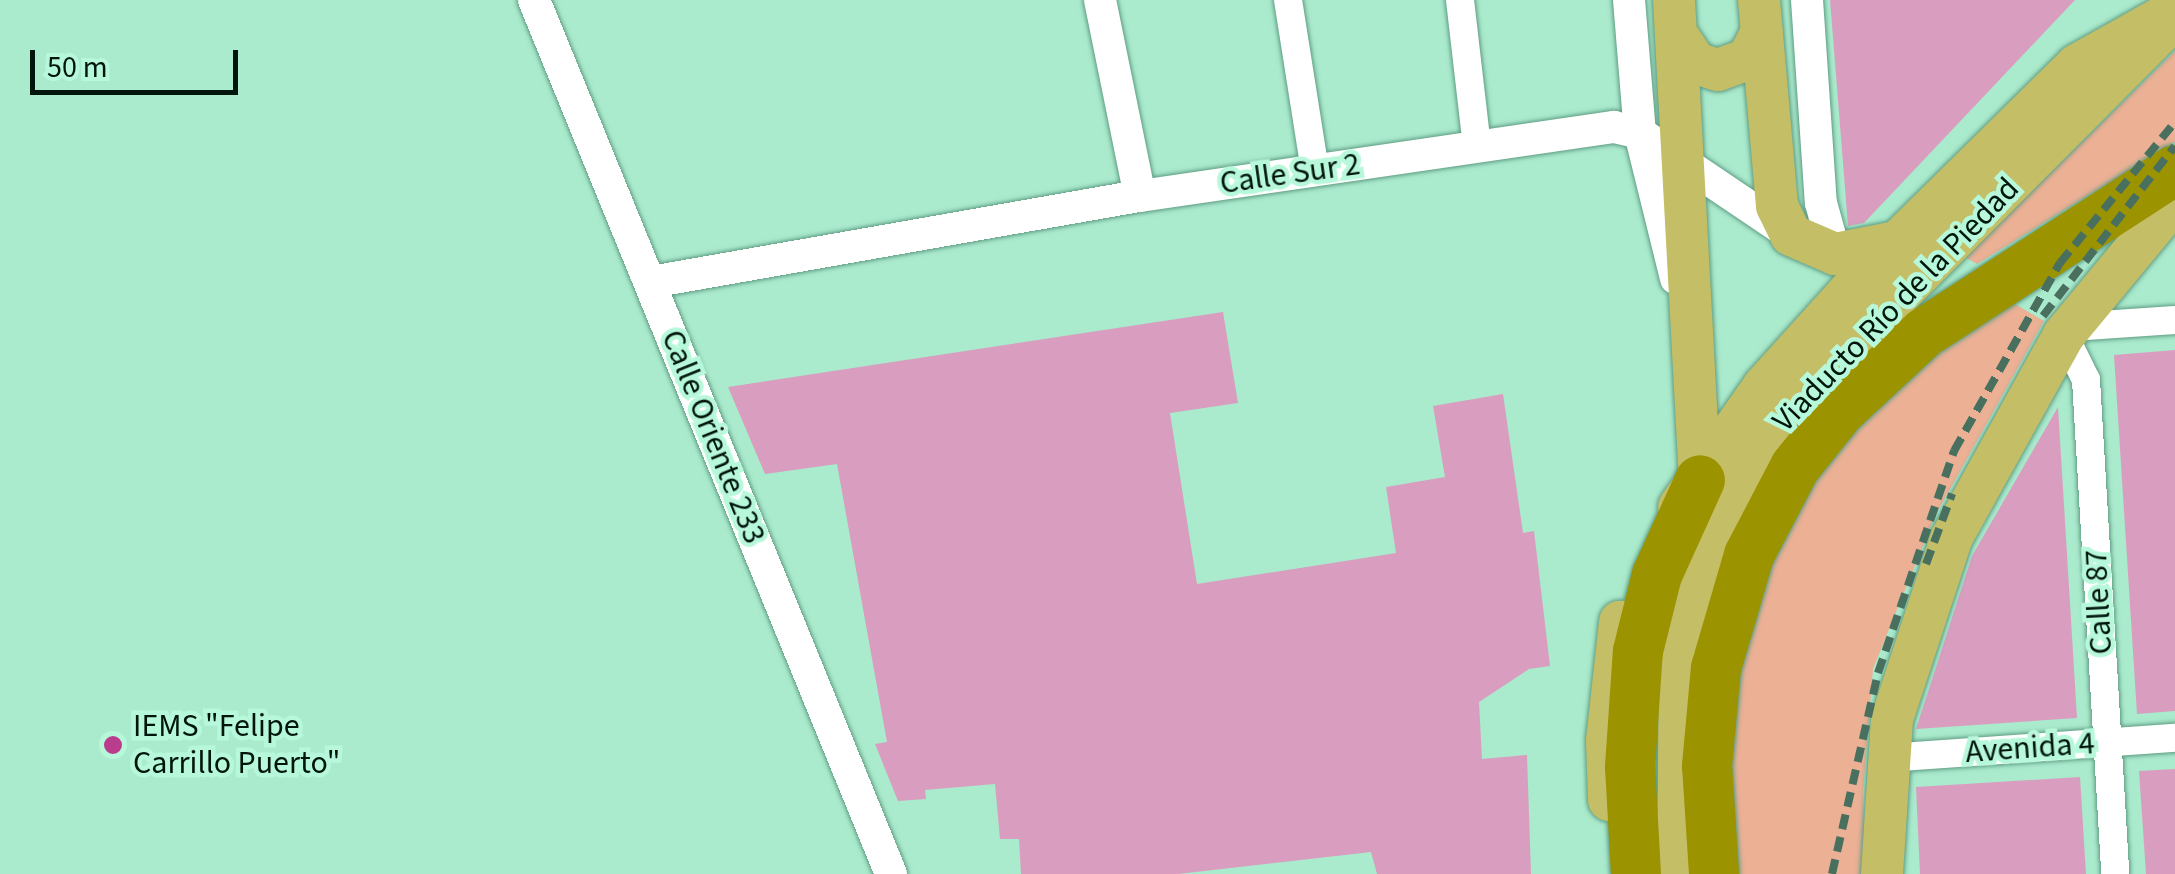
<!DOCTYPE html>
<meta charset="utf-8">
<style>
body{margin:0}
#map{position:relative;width:2175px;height:874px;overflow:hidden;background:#aaeacd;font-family:"Source Sans 3",sans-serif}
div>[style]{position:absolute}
.green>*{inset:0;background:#ecb095}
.building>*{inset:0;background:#d99ebf}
.roads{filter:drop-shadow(0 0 2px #5f9d83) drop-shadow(0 0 2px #5f9d83)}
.minor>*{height:28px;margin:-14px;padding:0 14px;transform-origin:14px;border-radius:14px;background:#fff}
.tertiary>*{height:32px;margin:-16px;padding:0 16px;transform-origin:16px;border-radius:16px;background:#fff}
.primary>*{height:42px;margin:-21px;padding:0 21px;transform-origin:21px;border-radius:21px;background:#c4be67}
.motorway>*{height:50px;margin:-25px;padding:0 25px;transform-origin:25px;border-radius:25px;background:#9c9301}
.rail>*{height:8px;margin-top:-4px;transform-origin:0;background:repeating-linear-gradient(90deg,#49705e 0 15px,transparent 0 23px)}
.dots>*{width:28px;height:28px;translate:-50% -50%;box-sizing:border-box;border:5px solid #b7f7da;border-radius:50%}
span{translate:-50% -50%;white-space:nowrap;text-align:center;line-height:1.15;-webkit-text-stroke:9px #b7f7da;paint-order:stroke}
.street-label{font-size:32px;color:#00150c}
.poi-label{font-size:32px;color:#00150c}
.left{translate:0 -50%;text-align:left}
.scale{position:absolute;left:30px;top:50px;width:208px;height:45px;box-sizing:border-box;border:5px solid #00150c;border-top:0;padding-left:12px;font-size:30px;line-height:35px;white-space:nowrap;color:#00150c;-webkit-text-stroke:8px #b7f7da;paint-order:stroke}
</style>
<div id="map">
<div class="green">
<i style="clip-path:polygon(2175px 51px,2175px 142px,1977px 264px,1965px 257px)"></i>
<i style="clip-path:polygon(2015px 304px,2044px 321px,1935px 516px,1873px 669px,1863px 793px,1866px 874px,1733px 874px,1725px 726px,1776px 527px,1885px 384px)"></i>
</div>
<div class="building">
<i style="clip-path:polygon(1830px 0,2075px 0,1864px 223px,1848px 226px)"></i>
<i style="clip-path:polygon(1223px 312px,1238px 403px,1170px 413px,1197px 584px,1396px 553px,1386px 487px,1445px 477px,1433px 406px,1503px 394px,1523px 533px,1534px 531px,1550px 666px,1529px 669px,1479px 702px,1482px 759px,1527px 755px,1531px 874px,1377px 874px,1371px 852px,1178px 874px,1021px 874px,1019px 839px,1000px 839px,995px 784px,925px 790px,926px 799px,898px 801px,875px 744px,887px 742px,837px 464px,765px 474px,728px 387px)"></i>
<i style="clip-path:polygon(2175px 350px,2175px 711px,2137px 714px,2114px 355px)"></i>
<i style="clip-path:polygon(2058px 407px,2077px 718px,1916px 729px,1972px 556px)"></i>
<i style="clip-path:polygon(2175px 769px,2175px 874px,2146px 874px,2139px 771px)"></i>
<i style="clip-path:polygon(2080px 777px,2086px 874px,1920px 874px,1916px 787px)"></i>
</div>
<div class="roads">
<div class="minor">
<i style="left:1288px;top:0;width:173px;rotate:81deg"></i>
<i style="left:1460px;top:0;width:149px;rotate:83.4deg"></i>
<i style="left:2071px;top:327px;width:104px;rotate:-3.9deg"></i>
<i style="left:2064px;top:335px;width:50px;rotate:63.9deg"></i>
<i style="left:2086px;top:380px;width:495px;rotate:86.6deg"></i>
<i style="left:1886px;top:758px;width:290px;rotate:-4deg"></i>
</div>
<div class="tertiary">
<i style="left:534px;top:0;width:944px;rotate:67.78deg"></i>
<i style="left:1100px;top:0;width:200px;rotate:78.5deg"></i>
<i style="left:1629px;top:0;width:133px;rotate:85.3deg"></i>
<i style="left:1640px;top:133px;width:150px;rotate:76.1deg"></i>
<i style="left:1807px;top:0;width:203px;rotate:86.1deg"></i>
<i style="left:1821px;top:203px;width:53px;rotate:74.6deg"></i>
<i style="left:651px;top:282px;width:497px;rotate:-10deg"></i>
<i style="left:1140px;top:196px;width:479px;rotate:-8.3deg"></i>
<i style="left:1614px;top:127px;width:27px;rotate:13deg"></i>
<i style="left:1640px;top:133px;width:182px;rotate:34deg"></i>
</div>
<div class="primary">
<i style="left:1674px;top:0;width:481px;rotate:86.9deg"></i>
<i style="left:1759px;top:0;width:207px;rotate:85deg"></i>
<i style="left:1777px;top:206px;width:32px;rotate:64deg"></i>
<i style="left:1791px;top:235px;width:48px;rotate:23.4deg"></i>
<i style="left:1835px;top:254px;width:63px;rotate:-11deg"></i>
<i style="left:1677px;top:35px;width:34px;rotate:56deg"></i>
<i style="left:1696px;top:63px;width:23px;rotate:18deg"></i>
<i style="left:1718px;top:70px;width:32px;rotate:-20deg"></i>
<i style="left:1748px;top:59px;width:30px;rotate:-63deg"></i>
<i style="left:1679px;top:507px;width:148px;rotate:-54.9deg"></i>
<i style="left:1764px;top:386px;width:152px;rotate:-47.9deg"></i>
<i style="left:1866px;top:273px;width:296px;rotate:-44.6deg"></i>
<i style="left:2077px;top:65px;width:112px;rotate:-29.3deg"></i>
<i style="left:1609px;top:800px;width:60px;rotate:-91.9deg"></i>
<i style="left:1607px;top:740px;width:119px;rotate:-83.7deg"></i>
<i style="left:1678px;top:874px;width:209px;rotate:-89.5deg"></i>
<i style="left:1680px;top:665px;width:129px;rotate:-75.6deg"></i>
<i style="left:1712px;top:540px;width:88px;rotate:-62.9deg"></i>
<i style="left:1752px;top:462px;width:152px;rotate:-50.3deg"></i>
<i style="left:1849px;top:345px;width:456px;rotate:-45.1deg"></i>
<i style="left:1882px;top:874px;width:155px;rotate:-86.3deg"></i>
<i style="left:1892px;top:719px;width:192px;rotate:-71.8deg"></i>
<i style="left:1952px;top:537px;width:231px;rotate:-61deg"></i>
<i style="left:2064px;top:335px;width:174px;rotate:-50.4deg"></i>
</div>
<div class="motorway">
<i style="left:1636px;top:874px;width:107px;rotate:-93.2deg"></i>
<i style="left:1630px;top:767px;width:116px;rotate:-86.1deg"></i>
<i style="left:1638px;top:651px;width:78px;rotate:-76deg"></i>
<i style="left:1657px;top:575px;width:104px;rotate:-65.6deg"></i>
<i style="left:1714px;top:874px;width:108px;rotate:-93.7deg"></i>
<i style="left:1707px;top:766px;width:98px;rotate:-84.8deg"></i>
<i style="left:1716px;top:668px;width:118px;rotate:-73.7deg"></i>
<i style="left:1749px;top:555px;width:99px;rotate:-62.4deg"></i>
<i style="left:1795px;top:467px;width:72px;rotate:-51.2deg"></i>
<i style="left:1840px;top:411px;width:115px;rotate:-42.9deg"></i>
<i style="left:1924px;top:333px;width:299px;rotate:-33deg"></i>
</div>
</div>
<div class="rail">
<i style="left:2043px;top:316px;width:215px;rotate:-52.2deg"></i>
<i style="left:1926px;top:564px;width:75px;rotate:-69.6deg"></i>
<i style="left:1832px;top:874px;width:206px;rotate:-77.1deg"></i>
<i style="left:1878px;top:673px;width:235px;rotate:-71.1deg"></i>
<i style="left:1954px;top:451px;width:216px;rotate:-60.6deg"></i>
<i style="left:2060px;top:263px;width:182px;rotate:-50.8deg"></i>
</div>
<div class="dots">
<i style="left:113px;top:745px;background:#ba3d8d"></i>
</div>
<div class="street-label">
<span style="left:1290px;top:174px;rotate:-8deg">Calle Sur 2</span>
<span style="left:1896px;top:305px;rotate:-46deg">Viaducto Río de la Piedad</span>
<span style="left:713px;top:437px;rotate:68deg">Calle Oriente 233</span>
<span style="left:2099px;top:602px;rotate:-93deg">Calle 87</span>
<span style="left:2030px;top:748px;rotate:-4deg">Avenida 4</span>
</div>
<div class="poi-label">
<span class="left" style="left:133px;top:745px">IEMS "Felipe<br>Carrillo Puerto"</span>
</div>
<div class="scale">50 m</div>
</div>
